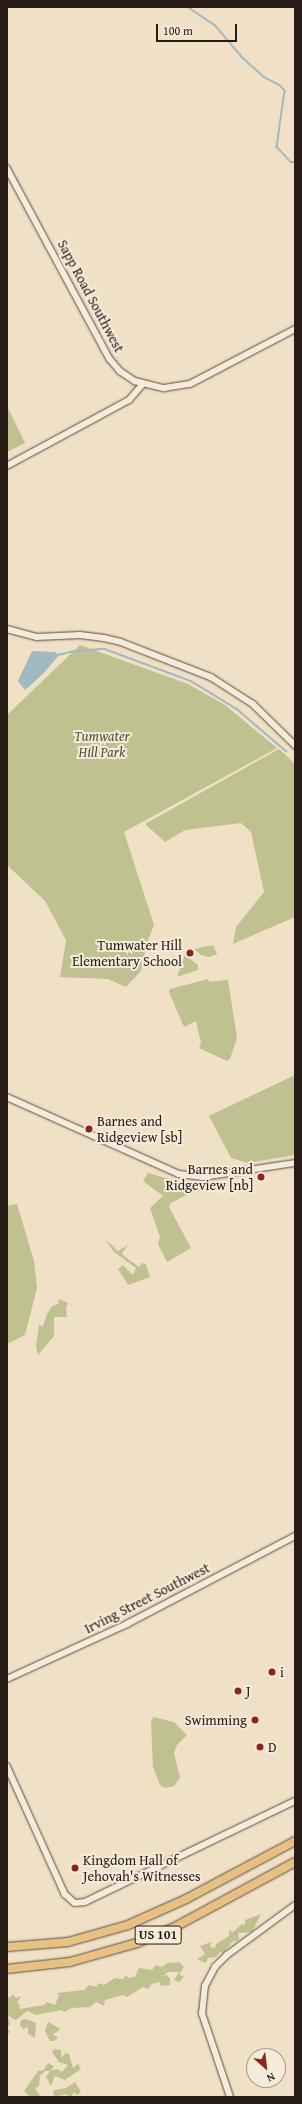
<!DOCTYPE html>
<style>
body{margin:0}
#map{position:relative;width:302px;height:2104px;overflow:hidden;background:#f0e0c6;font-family:"Gentium Book Plus",serif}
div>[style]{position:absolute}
.green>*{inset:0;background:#bfc191}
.water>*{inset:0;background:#a1bac1}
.stream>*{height:1.5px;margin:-0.75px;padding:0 0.75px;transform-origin:0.75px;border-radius:0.75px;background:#a1bac1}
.roads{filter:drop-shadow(0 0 1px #594c41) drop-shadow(0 0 1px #594c41)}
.minor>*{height:5.5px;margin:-2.75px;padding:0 2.75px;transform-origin:2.75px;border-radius:2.75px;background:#f5ebda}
.highway>*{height:8px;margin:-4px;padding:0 4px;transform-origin:4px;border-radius:4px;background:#e8c083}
.dots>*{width:11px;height:11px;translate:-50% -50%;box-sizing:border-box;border:2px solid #f5ebda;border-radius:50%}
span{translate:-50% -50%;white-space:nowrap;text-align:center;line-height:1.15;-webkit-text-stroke:4px #f5ebda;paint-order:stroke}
.shield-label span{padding:1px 3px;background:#f5ebda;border:1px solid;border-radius:3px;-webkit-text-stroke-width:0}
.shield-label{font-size:13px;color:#271b15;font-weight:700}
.street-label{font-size:14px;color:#271b15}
.park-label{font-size:14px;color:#554d3a;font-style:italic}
.poi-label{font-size:14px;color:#271b15}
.right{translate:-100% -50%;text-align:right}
.left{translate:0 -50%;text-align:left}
.frame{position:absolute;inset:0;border:8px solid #271b15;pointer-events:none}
.north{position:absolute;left:246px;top:2048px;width:40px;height:40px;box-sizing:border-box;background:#f5ebda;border:1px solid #a3988b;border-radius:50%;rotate:152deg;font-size:11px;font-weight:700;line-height:16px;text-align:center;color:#271b15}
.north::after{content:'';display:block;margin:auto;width:14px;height:18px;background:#8f2418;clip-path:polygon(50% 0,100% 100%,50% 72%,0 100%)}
.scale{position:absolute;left:156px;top:24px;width:81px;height:18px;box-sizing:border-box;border:2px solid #271b15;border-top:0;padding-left:5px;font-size:12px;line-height:14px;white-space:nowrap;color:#271b15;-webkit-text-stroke:3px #f5ebda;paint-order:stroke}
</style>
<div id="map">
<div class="green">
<i style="clip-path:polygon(7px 406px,25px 443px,7px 452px)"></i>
<i style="clip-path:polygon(80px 645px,188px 684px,225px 705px,277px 748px,124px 832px,154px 925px,147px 943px,141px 971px,126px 987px,108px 979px,60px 977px,66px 940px,45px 901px,7px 865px,7px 715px)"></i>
<i style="clip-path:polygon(279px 749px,295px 764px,295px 917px,233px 944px,236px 927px,264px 892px,251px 832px,241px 823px,185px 830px,165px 842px,145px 824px)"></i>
<i style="clip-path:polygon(213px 945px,217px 954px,209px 957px,201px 955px,194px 949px)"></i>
<i style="clip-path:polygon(185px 955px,198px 965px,198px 970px,177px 977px)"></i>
<i style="clip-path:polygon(208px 979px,209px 982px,228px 980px,237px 1038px,230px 1059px,227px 1061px,199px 1048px,201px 1043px,196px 1021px,184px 1027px,169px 992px,170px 989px)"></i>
<i style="clip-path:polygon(295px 1075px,295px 1155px,248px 1163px,231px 1158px,209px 1116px)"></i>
<i style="clip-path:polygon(148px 1173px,187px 1184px,228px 1181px,231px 1185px,190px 1193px,171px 1203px,169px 1207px,191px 1248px,167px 1262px,158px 1244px,160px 1237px,150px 1208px,163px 1196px,143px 1181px)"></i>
<i style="clip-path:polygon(17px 1204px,34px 1261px,37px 1288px,25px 1335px,7px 1344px,7px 1206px)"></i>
<i style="clip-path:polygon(106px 1240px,118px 1251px,128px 1245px,122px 1253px,124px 1256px,139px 1267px,142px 1263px,146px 1264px,150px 1277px,128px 1285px,118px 1269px,123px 1265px,133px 1275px,136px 1268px,113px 1251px)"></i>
<i style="clip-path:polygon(59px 1299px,68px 1303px,66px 1308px,67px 1317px,54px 1317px,54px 1336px,38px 1355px,36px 1346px,39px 1325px,43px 1326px,47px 1314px,52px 1306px,58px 1304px)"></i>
<i style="clip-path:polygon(153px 1717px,174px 1722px,187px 1735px,177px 1745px,174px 1753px,180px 1778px,174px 1786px,165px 1788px,160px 1785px,153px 1767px,151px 1723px)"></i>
<i style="clip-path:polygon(261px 1914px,252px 1932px,238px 1933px,239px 1940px,232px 1942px,223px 1953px,220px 1952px,216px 1957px,208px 1958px,206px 1963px,197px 1959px,205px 1954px,200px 1946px,211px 1942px,210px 1947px,215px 1948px,216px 1944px,229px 1936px,229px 1931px,231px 1930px,232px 1933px,242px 1924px,245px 1925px,245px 1920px)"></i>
<i style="clip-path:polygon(179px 1962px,184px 1967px,179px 1974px,184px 1977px,179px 1982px,174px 1980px,179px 1972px,168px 1972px,163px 1976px,167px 1975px,170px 1979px,170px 1985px,161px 1986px,159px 1982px,152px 1984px,148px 1989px,143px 1987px,127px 1997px,123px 1995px,105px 2000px,104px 2006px,96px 2002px,90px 2007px,72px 2008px,64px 2012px,61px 2010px,36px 2015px,27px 2011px,16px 2020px,8px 2016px,10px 2024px,7px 2029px,10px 2031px,7px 2036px,7px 1997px,11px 1997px,13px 1994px,16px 1998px,21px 1996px,17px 2003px,19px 2004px,20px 2009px,44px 2005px,47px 2002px,55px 2005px,59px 1995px,57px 1993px,84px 1990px,89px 1985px,97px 1987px,98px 1983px,104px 1985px,115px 1978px,123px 1979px,126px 1975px,128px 1978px,135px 1977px,139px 1968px,152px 1970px,156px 1965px,162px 1967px,167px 1963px)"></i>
<i style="clip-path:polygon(26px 2019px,36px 2023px,35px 2038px,28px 2034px,28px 2027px,23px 2029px,20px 2025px,21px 2020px)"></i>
<i style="clip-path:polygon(48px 2022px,59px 2028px,60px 2030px,53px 2034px,58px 2038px,54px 2041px,50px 2041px,45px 2031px)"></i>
<i style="clip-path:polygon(54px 2049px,61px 2050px,61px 2058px,66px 2053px,69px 2054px,73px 2068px,78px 2064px,81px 2069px,65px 2080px,55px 2076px,51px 2086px,46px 2077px,50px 2071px,45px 2071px,40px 2076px,39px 2086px,35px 2088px,40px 2096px,30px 2097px,24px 2091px,38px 2071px,44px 2070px,48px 2063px,54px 2066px,51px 2071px,57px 2069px,62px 2072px,68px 2065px,59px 2062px,52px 2052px)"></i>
<i style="clip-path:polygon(75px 2082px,81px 2092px,77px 2095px,74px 2092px,71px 2097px,65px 2094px,55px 2097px,53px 2094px,54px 2090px,66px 2088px)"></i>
</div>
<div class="water">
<i style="clip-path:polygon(32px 651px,55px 652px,59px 655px,43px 674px,25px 690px,18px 681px)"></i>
</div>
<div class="stream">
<i style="left:188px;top:7px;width:32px;rotate:34deg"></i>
<i style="left:215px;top:25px;width:43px;rotate:49.7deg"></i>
<i style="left:243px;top:58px;width:28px;rotate:42deg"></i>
<i style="left:264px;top:77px;width:18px;rotate:27deg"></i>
<i style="left:280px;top:85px;width:8px;rotate:50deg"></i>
<i style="left:285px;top:91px;width:57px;rotate:98.1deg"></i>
<i style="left:277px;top:147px;width:21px;rotate:47deg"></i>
<i style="left:291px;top:162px;width:4px"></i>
<i style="left:58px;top:655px;width:17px;rotate:-13deg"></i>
<i style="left:75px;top:651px;width:30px;rotate:-4deg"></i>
<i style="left:105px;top:649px;width:92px;rotate:20.4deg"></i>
<i style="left:191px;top:681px;width:54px;rotate:31.3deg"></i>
<i style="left:237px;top:709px;width:65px;rotate:40.6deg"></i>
</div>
<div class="roads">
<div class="minor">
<i style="left:7px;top:168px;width:217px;rotate:61.7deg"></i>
<i style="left:110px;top:359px;width:16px;rotate:50deg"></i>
<i style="left:120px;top:371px;width:18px;rotate:34deg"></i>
<i style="left:135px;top:381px;width:30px;rotate:14deg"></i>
<i style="left:164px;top:388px;width:26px;rotate:-9deg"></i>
<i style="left:190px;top:384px;width:119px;rotate:-27.6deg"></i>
<i style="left:7px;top:466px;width:139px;rotate:-28.4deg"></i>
<i style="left:129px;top:400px;width:21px;rotate:-49deg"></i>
<i style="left:7px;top:629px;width:31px;rotate:15deg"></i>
<i style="left:37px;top:637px;width:43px;rotate:-2.7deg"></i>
<i style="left:80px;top:635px;width:24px;rotate:7deg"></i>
<i style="left:104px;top:638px;width:17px;rotate:13deg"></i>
<i style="left:121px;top:642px;width:97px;rotate:21.3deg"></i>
<i style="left:211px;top:677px;width:50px;rotate:32.7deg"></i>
<i style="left:253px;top:704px;width:59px;rotate:44.3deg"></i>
<i style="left:7px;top:1097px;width:188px;rotate:24.1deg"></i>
<i style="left:179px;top:1174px;width:24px;rotate:7deg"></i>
<i style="left:203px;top:1177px;width:93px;rotate:-8.7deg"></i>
<i style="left:7px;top:1679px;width:132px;rotate:-24.6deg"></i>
<i style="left:127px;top:1624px;width:190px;rotate:-27.6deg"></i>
<i style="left:7px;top:1766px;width:141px;rotate:65.6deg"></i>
<i style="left:65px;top:1894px;width:13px;rotate:42deg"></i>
<i style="left:75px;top:1903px;width:10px;rotate:-6deg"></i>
<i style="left:85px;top:1902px;width:233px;rotate:-25.7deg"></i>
<i style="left:230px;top:2097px;width:88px;rotate:-108.6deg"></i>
<i style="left:202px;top:2014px;width:28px;rotate:-84deg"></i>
<i style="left:205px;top:1986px;width:21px;rotate:-62deg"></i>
<i style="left:215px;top:1967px;width:17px;rotate:-45deg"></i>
<i style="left:227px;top:1955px;width:84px;rotate:-36.3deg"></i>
</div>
<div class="highway">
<i style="left:7px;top:1947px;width:61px;rotate:-4.7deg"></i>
<i style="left:68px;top:1942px;width:62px;rotate:-15.8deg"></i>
<i style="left:128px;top:1925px;width:64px;rotate:-24.1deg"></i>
<i style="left:186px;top:1899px;width:123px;rotate:-28deg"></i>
<i style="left:7px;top:1969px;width:63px;rotate:-6.3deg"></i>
<i style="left:70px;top:1962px;width:70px;rotate:-15.8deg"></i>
<i style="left:137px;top:1943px;width:39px;rotate:-23deg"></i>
<i style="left:173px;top:1928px;width:139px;rotate:-28.4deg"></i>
</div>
</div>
<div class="dots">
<i style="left:190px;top:953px;background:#8f2418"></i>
<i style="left:89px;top:1129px;background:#8f2418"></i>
<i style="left:261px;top:1177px;background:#8f2418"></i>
<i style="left:272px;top:1672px;background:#8f2418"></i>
<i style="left:238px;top:1691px;background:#8f2418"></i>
<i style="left:255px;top:1720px;background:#8f2418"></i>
<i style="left:260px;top:1747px;background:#8f2418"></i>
<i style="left:75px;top:1868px;background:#8f2418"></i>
</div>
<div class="shield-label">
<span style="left:158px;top:1935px">US 101</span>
</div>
<div class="street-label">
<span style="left:91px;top:296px;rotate:62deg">Sapp Road Southwest</span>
<span style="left:147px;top:1598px;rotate:-27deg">Irving Street Southwest</span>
</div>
<div class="park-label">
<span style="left:102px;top:744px">Tumwater<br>Hill Park</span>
</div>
<div class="poi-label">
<span class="right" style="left:182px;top:953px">Tumwater Hill<br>Elementary School</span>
<span class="left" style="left:97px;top:1129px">Barnes and<br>Ridgeview [sb]</span>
<span class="right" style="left:253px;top:1177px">Barnes and<br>Ridgeview [nb]</span>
<span class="left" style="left:280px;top:1672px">i</span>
<span class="left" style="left:246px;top:1691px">J</span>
<span class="right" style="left:247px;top:1720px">Swimming</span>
<span class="left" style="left:268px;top:1747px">D</span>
<span class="left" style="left:83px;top:1868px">Kingdom Hall of<br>Jehovah's Witnesses</span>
</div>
<div class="frame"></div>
<div class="north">N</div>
<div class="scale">100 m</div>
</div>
